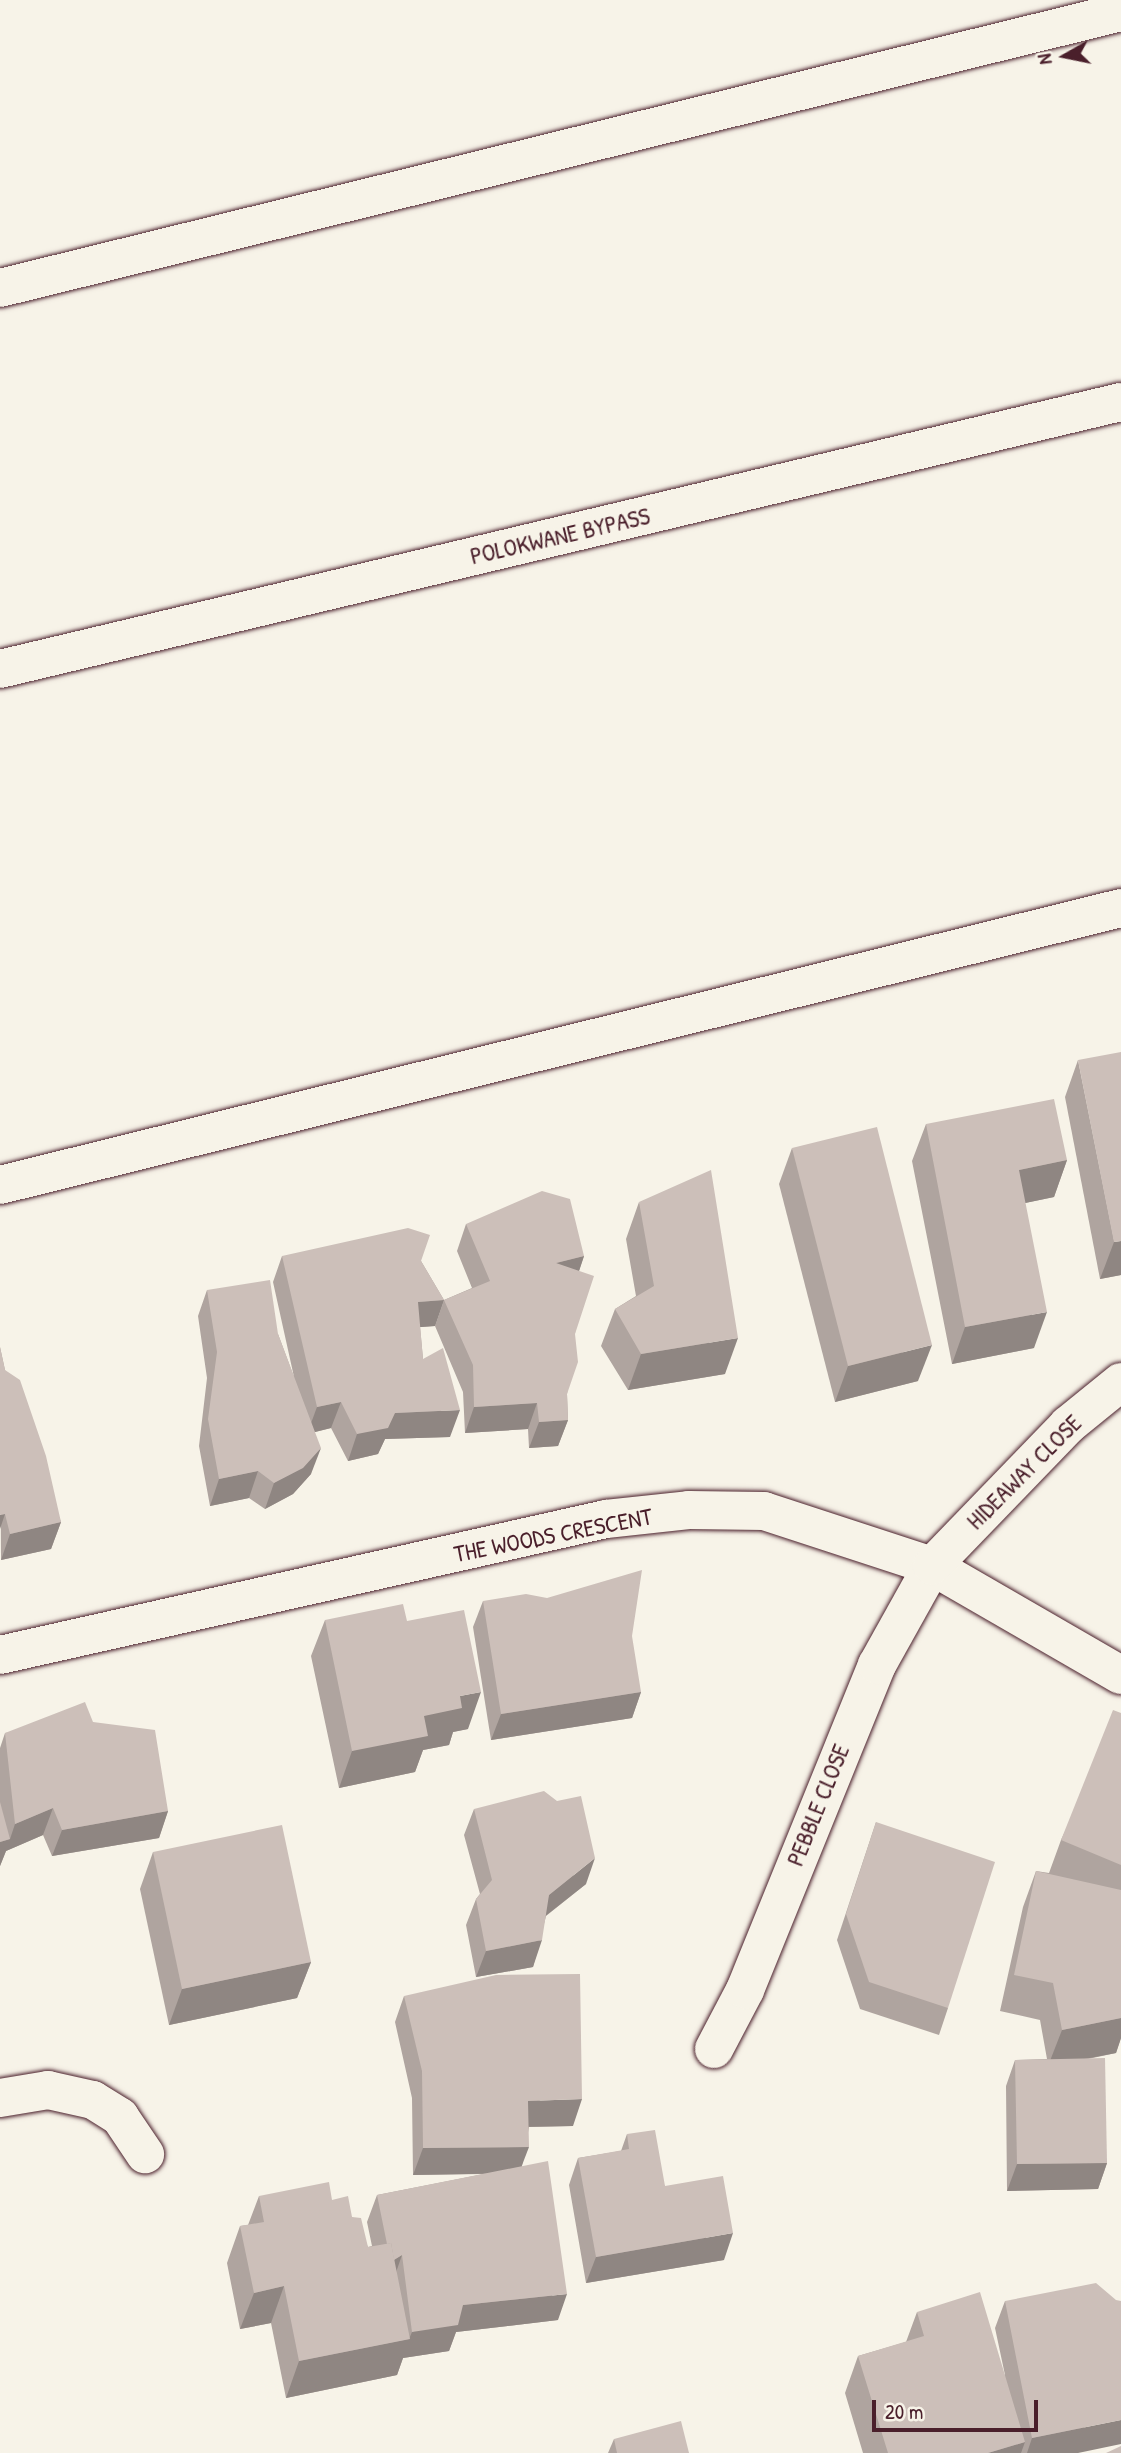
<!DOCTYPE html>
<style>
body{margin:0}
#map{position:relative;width:1121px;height:2453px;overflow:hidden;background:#f7f3e8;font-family:"Patrick Hand",sans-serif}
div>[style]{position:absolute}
.roads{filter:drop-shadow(0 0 2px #4a1f2b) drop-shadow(0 0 2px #4a1f2b)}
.street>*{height:38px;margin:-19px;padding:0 19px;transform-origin:19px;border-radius:19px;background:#f7f3e8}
.primary>*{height:38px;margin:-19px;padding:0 19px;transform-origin:19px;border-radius:19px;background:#f7f3e8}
.highway>*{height:38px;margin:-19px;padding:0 19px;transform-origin:19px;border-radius:19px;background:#f7f3e8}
.wall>*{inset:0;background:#afa49f}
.shaded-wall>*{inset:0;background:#8f8682}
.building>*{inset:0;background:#ccbfb9}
span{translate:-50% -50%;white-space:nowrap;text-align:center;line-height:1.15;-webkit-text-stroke:5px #f7f3e8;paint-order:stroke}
.street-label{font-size:24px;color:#4a1f2b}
.north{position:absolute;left:1030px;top:21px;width:70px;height:70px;-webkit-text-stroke:5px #f7f3e8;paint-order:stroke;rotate:261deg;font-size:19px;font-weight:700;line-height:28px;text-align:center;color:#4a1f2b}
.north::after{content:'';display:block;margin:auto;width:24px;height:32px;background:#4a1f2b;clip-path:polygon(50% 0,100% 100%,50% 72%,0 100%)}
.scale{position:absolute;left:872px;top:2400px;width:166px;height:32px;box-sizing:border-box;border:4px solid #4a1f2b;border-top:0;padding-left:9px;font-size:21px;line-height:24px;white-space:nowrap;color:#4a1f2b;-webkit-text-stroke:5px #f7f3e8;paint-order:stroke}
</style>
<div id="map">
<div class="roads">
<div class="street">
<i style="left:0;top:1655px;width:621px;rotate:-12.65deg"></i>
<i style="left:606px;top:1519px;width:83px;rotate:-6.2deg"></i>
<i style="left:689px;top:1510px;width:75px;rotate:0.8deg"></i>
<i style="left:764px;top:1511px;width:177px;rotate:18.1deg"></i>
<i style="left:932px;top:1566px;width:218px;rotate:30deg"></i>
<i style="left:714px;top:2049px;width:67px;rotate:-62.3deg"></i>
<i style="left:745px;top:1990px;width:351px;rotate:-67.9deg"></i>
<i style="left:877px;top:1665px;width:113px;rotate:-60.9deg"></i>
<i style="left:932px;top:1566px;width:196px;rotate:-46deg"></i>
<i style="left:1068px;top:1425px;width:68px;rotate:-39.1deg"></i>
<i style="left:0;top:2098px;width:49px;rotate:-9.5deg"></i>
<i style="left:48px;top:2090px;width:46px;rotate:12.5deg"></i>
<i style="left:93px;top:2100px;width:32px;rotate:32deg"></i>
<i style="left:120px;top:2117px;width:45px;rotate:56deg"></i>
</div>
<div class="primary">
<i style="left:0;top:288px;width:1154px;rotate:-13.83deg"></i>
<i style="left:0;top:1185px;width:1155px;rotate:-13.88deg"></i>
</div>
<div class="highway">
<i style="left:0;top:669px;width:1152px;rotate:-13.4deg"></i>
</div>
</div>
<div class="wall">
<i style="clip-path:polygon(1078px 1060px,1121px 1275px,1100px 1279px,1065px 1097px)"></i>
<i style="clip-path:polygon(926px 1124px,1067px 1160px,1054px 1197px,1025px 1203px,1034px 1348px,952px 1364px,912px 1161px)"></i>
<i style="clip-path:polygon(792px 1148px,918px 1381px,835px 1402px,779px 1184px)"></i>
<i style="clip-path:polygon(639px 1202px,725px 1374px,628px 1390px,601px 1346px,615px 1309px,636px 1296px,626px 1239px)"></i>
<i style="clip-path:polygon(466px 1224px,584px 1256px,579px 1271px,575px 1334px,567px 1394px,568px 1420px,558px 1446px,529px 1448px,528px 1429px,465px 1433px,463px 1392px,435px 1326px,444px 1300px,472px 1288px,457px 1251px)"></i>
<i style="clip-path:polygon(282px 1256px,421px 1261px,444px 1300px,435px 1326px,420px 1327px,423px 1359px,450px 1437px,385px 1439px,378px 1454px,348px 1461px,331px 1428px,315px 1432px,311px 1474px,293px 1494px,265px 1509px,249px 1498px,210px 1506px,199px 1446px,207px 1378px,198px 1316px,207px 1290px,278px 1334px,294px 1377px,273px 1282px)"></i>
<i style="clip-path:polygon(0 1347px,5px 1370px,61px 1522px,51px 1549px,1px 1560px)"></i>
<i style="clip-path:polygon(483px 1601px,641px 1692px,632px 1718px,491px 1740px,473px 1627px)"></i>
<i style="clip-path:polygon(325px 1620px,407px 1621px,468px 1729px,453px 1732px,449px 1745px,423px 1750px,415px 1772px,339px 1788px,311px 1656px)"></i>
<i style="clip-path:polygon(1121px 1713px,1121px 2038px,1116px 2053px,1088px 2059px,1107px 2163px,1098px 2189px,1007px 2191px,1006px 2086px,1015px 2060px,1047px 2059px,1040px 2020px,1000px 2011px,1023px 1907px,1036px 1871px,1049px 1873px,1061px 1840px)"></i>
<i style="clip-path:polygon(93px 1722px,168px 1811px,159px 1838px,52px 1856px,43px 1835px,6px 1851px,0 1866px,0 1748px,5px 1733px)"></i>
<i style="clip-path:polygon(474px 1809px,586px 1884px,546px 1916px,533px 1967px,476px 1977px,466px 1925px,476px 1899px,480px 1894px,464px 1835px)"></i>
<i style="clip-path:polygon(876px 1822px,948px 2008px,939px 2035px,860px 2009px,837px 1940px)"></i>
<i style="clip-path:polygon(153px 1852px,311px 1962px,297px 1998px,169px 2025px,140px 1889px)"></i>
<i style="clip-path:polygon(404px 1996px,573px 2126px,529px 2127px,522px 2166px,558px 2320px,456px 2332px,449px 2351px,403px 2358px,397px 2375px,286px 2398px,271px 2323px,240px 2329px,227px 2263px,240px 2226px,248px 2225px,259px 2196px,332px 2200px,352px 2217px,368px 2247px,372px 2246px,367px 2222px,377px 2195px,484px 2174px,413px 2175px,412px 2098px,395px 2022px)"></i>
<i style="clip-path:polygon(627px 2134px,665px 2186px,724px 2260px,586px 2283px,569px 2185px,578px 2158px,621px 2151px)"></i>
<i style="clip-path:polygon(1116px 2300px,1078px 2453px,863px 2453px,845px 2393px,858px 2356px,906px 2342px,917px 2312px,1005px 2375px,995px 2328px,1005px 2301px)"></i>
<i style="clip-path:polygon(614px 2439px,689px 2453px,608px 2453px)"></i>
</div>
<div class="shaded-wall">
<i style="clip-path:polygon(1067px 1160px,1054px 1197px,1006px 1207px,1019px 1170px)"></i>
<i style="clip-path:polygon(1121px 1241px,1121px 1275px,1100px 1279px,1114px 1242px)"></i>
<i style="clip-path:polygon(584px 1256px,575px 1283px,556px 1263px)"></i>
<i style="clip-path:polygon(444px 1300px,435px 1326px,408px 1328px,418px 1302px)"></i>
<i style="clip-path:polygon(1047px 1312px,1034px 1348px,952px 1364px,965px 1327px)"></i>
<i style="clip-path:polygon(738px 1338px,725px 1374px,628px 1390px,641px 1354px)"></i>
<i style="clip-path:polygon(932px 1345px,918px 1381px,835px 1402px,848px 1366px)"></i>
<i style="clip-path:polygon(341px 1402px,331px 1428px,307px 1434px,317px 1407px)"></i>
<i style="clip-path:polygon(537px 1403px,528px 1429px,465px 1433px,474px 1407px)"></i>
<i style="clip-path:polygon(460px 1410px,450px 1437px,385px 1439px,378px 1454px,348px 1461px,357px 1434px,395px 1413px)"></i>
<i style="clip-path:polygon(568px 1420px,558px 1446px,529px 1448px,539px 1422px)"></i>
<i style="clip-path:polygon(321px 1448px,311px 1474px,293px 1494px,265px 1509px,274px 1483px)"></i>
<i style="clip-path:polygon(258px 1471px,249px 1498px,210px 1506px,219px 1479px)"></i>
<i style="clip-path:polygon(5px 1514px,0 1529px,0 1515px)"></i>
<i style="clip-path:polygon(61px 1522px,51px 1549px,1px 1560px,10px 1534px)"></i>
<i style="clip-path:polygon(481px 1692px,468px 1729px,453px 1732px,449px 1745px,423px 1750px,415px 1772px,339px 1788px,352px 1751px,424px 1716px,460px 1696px)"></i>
<i style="clip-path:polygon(641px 1692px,632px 1718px,491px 1740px,501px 1714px)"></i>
<i style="clip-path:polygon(53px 1808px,43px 1835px,6px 1851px,0 1866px,0 1842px,10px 1839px,15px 1824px)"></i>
<i style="clip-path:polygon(168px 1811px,159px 1838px,52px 1856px,62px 1830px)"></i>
<i style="clip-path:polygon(595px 1858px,586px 1884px,539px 1921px,549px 1895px)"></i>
<i style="clip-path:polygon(542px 1940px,533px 1967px,476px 1977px,486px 1951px)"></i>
<i style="clip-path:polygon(311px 1962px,297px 1998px,169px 2025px,182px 1989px)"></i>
<i style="clip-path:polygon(1121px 2018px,1121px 2038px,1116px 2053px,1048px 2066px,1062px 2030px)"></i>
<i style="clip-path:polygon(582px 2099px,573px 2126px,519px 2127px,528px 2101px)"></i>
<i style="clip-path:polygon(529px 2147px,519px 2173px,413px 2175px,423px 2148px)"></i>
<i style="clip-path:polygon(1107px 2163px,1098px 2189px,1007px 2191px,1017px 2164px)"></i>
<i style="clip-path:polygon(733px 2233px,724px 2260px,586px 2283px,596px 2257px)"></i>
<i style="clip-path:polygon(402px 2255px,393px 2281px,390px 2262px)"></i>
<i style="clip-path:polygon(284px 2286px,271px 2323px,240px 2329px,254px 2293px)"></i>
<i style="clip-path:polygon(567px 2294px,558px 2320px,456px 2332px,449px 2351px,403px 2358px,397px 2375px,286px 2398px,299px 2361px,409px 2339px,412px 2332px,463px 2305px)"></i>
<i style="clip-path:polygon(1121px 2420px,1121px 2444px,1078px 2453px,1027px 2453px,1032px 2438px)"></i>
<i style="clip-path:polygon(1025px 2442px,1021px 2453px,988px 2453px)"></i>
</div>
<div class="building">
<i style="clip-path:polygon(1121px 1052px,1121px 1241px,1114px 1242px,1078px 1060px)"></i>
<i style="clip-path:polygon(1054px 1099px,1067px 1160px,1019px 1170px,1047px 1312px,965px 1327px,926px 1124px)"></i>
<i style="clip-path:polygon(877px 1127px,932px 1345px,848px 1366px,792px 1148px)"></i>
<i style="clip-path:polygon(711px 1170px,738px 1338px,641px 1354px,615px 1309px,654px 1286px,639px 1202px)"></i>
<i style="clip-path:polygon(542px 1191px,570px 1199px,584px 1256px,556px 1263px,594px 1276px,575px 1334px,578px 1362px,567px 1394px,568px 1420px,539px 1422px,537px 1403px,474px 1407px,473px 1365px,444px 1300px,490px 1281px,466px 1224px)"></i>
<i style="clip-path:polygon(408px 1228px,430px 1235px,421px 1261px,444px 1300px,418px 1302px,423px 1359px,443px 1348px,460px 1410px,395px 1413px,388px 1428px,357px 1434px,341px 1402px,317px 1407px,282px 1256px)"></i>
<i style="clip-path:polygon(270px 1280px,278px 1334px,321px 1448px,303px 1468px,274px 1483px,258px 1471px,219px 1479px,208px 1419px,217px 1352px,207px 1290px)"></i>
<i style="clip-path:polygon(0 1347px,5px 1370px,20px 1380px,46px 1456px,61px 1522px,10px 1534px,5px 1514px,0 1515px)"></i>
<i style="clip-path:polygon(642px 1570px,632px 1636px,641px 1692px,501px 1714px,483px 1601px,526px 1594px,547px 1598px)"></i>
<i style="clip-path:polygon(403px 1604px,407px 1621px,464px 1610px,481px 1692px,460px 1696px,462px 1708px,424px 1716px,428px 1736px,352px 1751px,325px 1620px)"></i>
<i style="clip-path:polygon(85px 1702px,93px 1722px,155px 1730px,168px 1811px,62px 1830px,53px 1808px,15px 1824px,5px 1733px)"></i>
<i style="clip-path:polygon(1113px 1710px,1121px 1713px,1121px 1865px,1061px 1840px)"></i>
<i style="clip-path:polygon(544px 1791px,557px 1801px,581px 1796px,595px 1858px,549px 1895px,542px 1940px,486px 1951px,476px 1899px,492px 1880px,474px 1809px)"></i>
<i style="clip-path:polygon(0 1802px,10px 1839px,0 1842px)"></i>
<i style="clip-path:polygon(876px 1822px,995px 1862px,948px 2008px,869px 1982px,846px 1914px)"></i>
<i style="clip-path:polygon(282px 1825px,311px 1962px,182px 1989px,153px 1852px)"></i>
<i style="clip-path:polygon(1036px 1871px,1121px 1890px,1121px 2018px,1062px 2030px,1053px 1983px,1014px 1975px)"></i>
<i style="clip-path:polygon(580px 1974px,582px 2099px,528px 2101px,529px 2147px,423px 2148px,422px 2071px,404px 1996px,496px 1975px)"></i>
<i style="clip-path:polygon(1105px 2058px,1107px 2163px,1017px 2164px,1015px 2060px)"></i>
<i style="clip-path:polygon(655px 2130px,665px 2186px,723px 2176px,733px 2233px,596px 2257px,578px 2158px,629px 2149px,627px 2134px)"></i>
<i style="clip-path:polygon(548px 2161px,567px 2294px,463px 2305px,458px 2325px,412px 2332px,402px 2255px,394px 2260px,391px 2243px,387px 2244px,377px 2195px)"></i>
<i style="clip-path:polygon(329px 2182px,332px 2200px,348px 2196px,352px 2217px,361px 2218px,368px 2247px,391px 2243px,410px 2339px,299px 2361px,284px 2286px,254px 2293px,240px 2226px,264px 2222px,259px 2196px)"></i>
<i style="clip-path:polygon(1096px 2283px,1116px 2300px,1121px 2301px,1121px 2420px,1032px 2438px,1005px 2301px)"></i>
<i style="clip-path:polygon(980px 2292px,1025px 2442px,988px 2453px,888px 2453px,858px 2356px,924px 2336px,917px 2312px)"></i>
<i style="clip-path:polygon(681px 2421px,689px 2453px,617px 2453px,614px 2439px)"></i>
<i style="clip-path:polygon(1121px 2446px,1121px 2453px,1106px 2453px)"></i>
</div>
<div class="street-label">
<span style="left:560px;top:536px;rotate:-13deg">POLOKWANE BYPASS</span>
<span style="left:1024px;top:1472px;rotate:-45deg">HIDEAWAY CLOSE</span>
<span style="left:553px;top:1535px;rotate:-11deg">THE WOODS CRESCENT</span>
<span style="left:818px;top:1805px;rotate:-68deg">PEBBLE CLOSE</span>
</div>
<div class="north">N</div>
<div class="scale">20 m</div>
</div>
